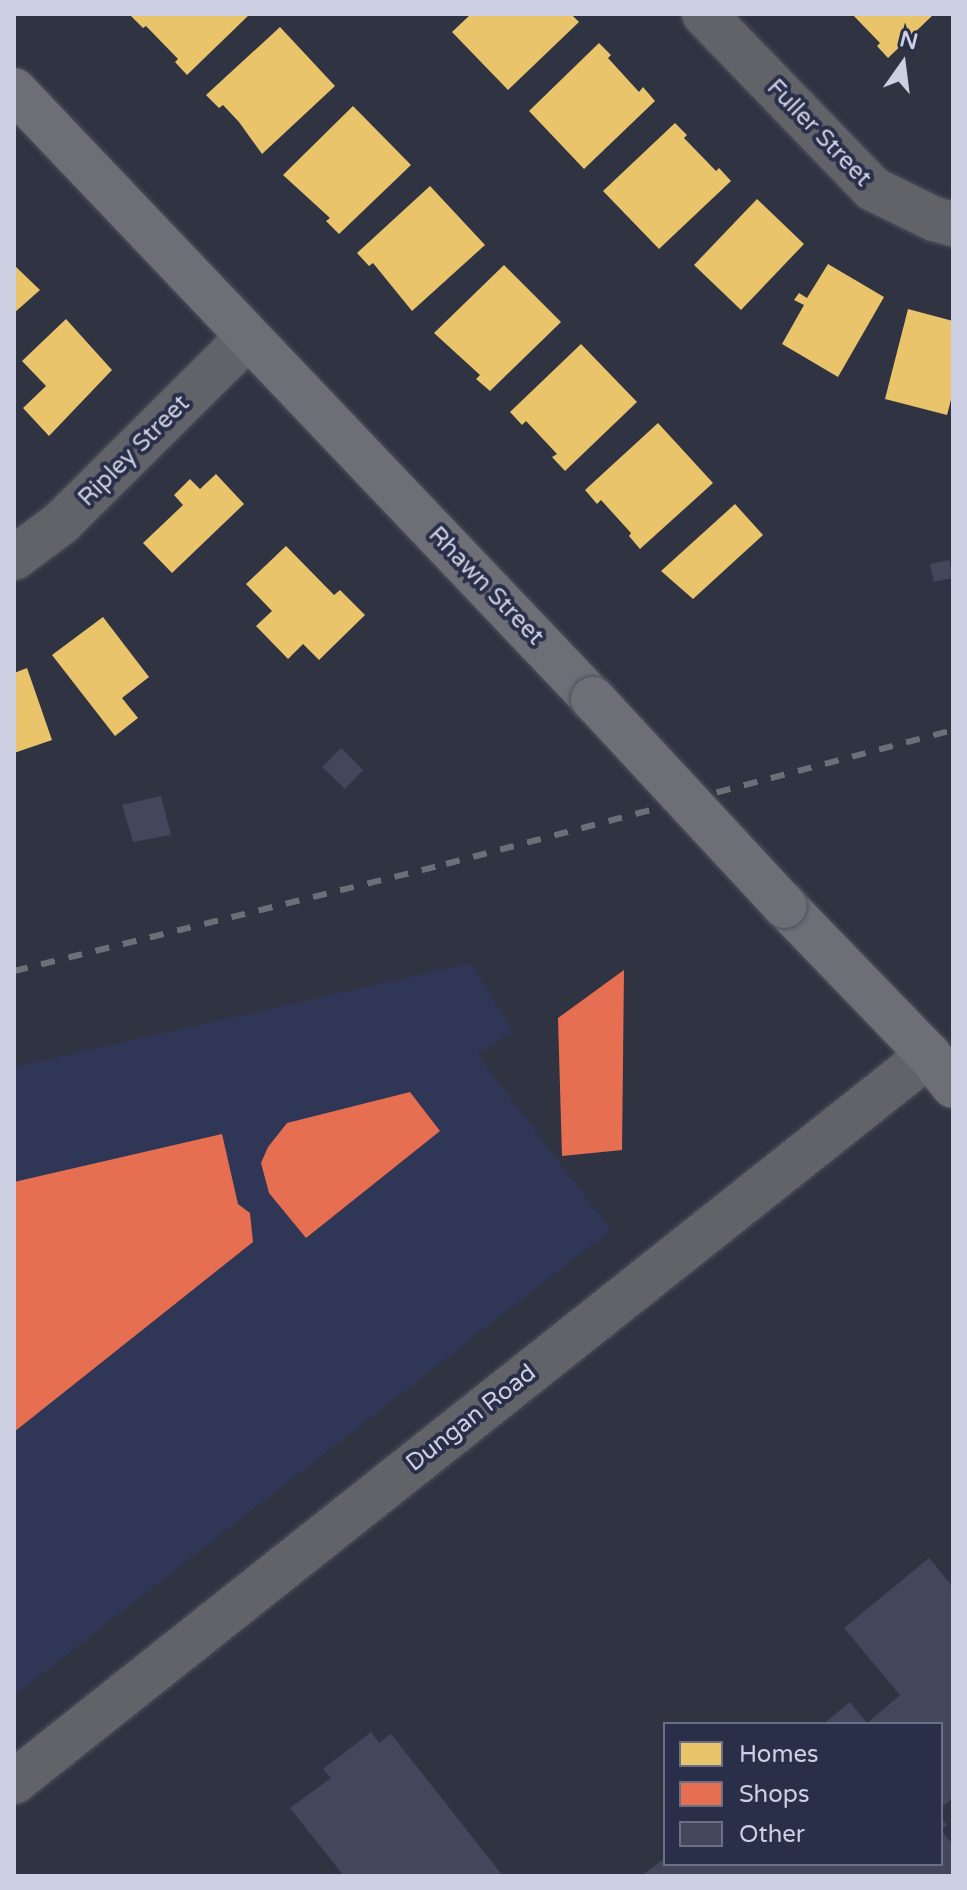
<!DOCTYPE html>
<style>
body{margin:0}
#map{position:relative;width:967px;height:1890px;overflow:hidden;background:#303342;font-family:"Varela Round",sans-serif}
div>[style]{position:absolute}
.built>*{inset:0;background:#303655}
.homes>*{inset:0;background:#e9c46a}
.shops>*{inset:0;background:#e76f51}
.building>*{inset:0;background:#44475b}
.roads{filter:drop-shadow(0 0 2px #4e505d) drop-shadow(0 0 2px #4e505d)}
.minor>*{height:44px;margin:-22px;padding:0 22px;transform-origin:22px;border-radius:22px;background:#626369}
.tertiary>*{height:44px;margin:-22px;padding:0 22px;transform-origin:22px;border-radius:22px;background:#626369}
.secondary>*{height:44px;margin:-22px;padding:0 22px;transform-origin:22px;border-radius:22px;background:#6d6e76}
.rail>*{height:6px;margin-top:-3px;transform-origin:0;background:repeating-linear-gradient(90deg,#6c6f78 0 14px,transparent 0 28px)}
.bridges{filter:drop-shadow(0 0 2px #4e505d) drop-shadow(0 0 2px #4e505d)}
.secondary-bridge>*{height:44px;margin:-22px;padding:0 22px;transform-origin:22px;border-radius:22px;background:#6d6e76}
span{translate:-50% -50%;white-space:nowrap;text-align:center;line-height:1.15;-webkit-text-stroke:8px #292e49;paint-order:stroke}
.street-label{font-size:24px;color:#ccd0e2}
.frame{position:absolute;inset:0;border:16px solid #ccd0e2;pointer-events:none}
.legend{position:absolute;left:663px;top:1722px;width:280px;height:144px;box-sizing:border-box;background:#292e49;border:2px solid #6a6f86;margin:0;padding:10px 14px;list-style:none;font-size:24px;color:#ccd0e2}
.legend li{display:flex;align-items:center;gap:16px;height:40px}
.legend b{width:40px;border:2px solid #6a6f86}
.north{position:absolute;left:863px;top:24px;width:80px;height:80px;-webkit-text-stroke:6px #292e49;paint-order:stroke;rotate:14deg;font-size:22px;font-weight:700;line-height:32px;text-align:center;color:#ccd0e2}
.north::after{content:'';display:block;margin:auto;width:28px;height:36px;background:#ccd0e2;clip-path:polygon(50% 0,100% 100%,50% 72%,0 100%)}
</style>
<div id="map">
<div class="built">
<i style="clip-path:polygon(471px 963px,513px 1032px,477px 1054px,611px 1230px,14px 1696px,14px 1067px)"></i>
</div>
<div class="homes">
<i style="clip-path:polygon(133px 14px,250px 14px,187px 75px,175px 62px,178px 59px,146px 26px,143px 28px,131px 16px)"></i>
<i style="clip-path:polygon(471px 14px,571px 14px,579px 22px,508px 90px,452px 32px)"></i>
<i style="clip-path:polygon(852px 14px,934px 14px,888px 58px,877px 46px,880px 43px)"></i>
<i style="clip-path:polygon(280px 27px,335px 86px,262px 154px,239px 122px,223px 105px,219px 108px,206px 95px)"></i>
<i style="clip-path:polygon(599px 43px,611px 55px,608px 58px,639px 92px,643px 87px,655px 101px,584px 169px,529px 111px)"></i>
<i style="clip-path:polygon(353px 106px,411px 165px,339px 234px,326px 221px,330px 218px,283px 175px)"></i>
<i style="clip-path:polygon(675px 123px,687px 135px,684px 138px,716px 171px,719px 168px,731px 181px,659px 249px,603px 191px)"></i>
<i style="clip-path:polygon(430px 186px,485px 245px,412px 311px,373px 263px,369px 266px,357px 253px)"></i>
<i style="clip-path:polygon(757px 199px,804px 244px,741px 310px,694px 265px)"></i>
<i style="clip-path:polygon(828px 264px,884px 297px,838px 377px,782px 344px,804px 305px,794px 300px,799px 293px,807px 298px)"></i>
<i style="clip-path:polygon(14px 265px,40px 290px,14px 313px)"></i>
<i style="clip-path:polygon(504px 265px,561px 322px,490px 391px,476px 379px,480px 375px,434px 333px)"></i>
<i style="clip-path:polygon(908px 309px,953px 321px,953px 392px,947px 415px,885px 399px)"></i>
<i style="clip-path:polygon(66px 319px,112px 370px,49px 436px,23px 408px,46px 386px,22px 361px)"></i>
<i style="clip-path:polygon(581px 344px,637px 402px,565px 471px,552px 457px,557px 454px,526px 421px,522px 425px,510px 412px)"></i>
<i style="clip-path:polygon(658px 423px,713px 483px,640px 549px,629px 536px,631px 533px,601px 500px,597px 504px,585px 490px)"></i>
<i style="clip-path:polygon(216px 474px,244px 504px,172px 573px,143px 543px,183px 505px,174px 495px,190px 479px,200px 489px)"></i>
<i style="clip-path:polygon(735px 504px,763px 535px,693px 599px,661px 571px)"></i>
<i style="clip-path:polygon(286px 546px,334px 595px,340px 590px,365px 615px,319px 660px,303px 644px,288px 659px,256px 626px,272px 611px,246px 584px)"></i>
<i style="clip-path:polygon(103px 617px,149px 677px,122px 698px,138px 718px,115px 736px,52px 655px)"></i>
<i style="clip-path:polygon(27px 668px,52px 740px,14px 753px,14px 673px)"></i>
</div>
<div class="shops">
<i style="clip-path:polygon(624px 970px,622px 1150px,562px 1156px,558px 1018px)"></i>
<i style="clip-path:polygon(410px 1092px,440px 1131px,306px 1238px,269px 1193px,261px 1163px,268px 1147px,287px 1123px)"></i>
<i style="clip-path:polygon(222px 1134px,238px 1204px,250px 1213px,253px 1242px,14px 1432px,14px 1182px)"></i>
</div>
<div class="building">
<i style="clip-path:polygon(949px 560px,953px 578px,934px 582px,930px 564px)"></i>
<i style="clip-path:polygon(341px 748px,363px 770px,345px 789px,322px 767px)"></i>
<i style="clip-path:polygon(161px 796px,171px 835px,133px 842px,122px 805px)"></i>
<i style="clip-path:polygon(929px 1558px,953px 1587px,953px 1798px,941px 1808px,941px 1724px,823px 1724px,850px 1702px,867px 1723px,900px 1695px,844px 1628px)"></i>
<i style="clip-path:polygon(371px 1732px,379px 1743px,391px 1734px,503px 1876px,344px 1876px,290px 1808px,331px 1778px,323px 1769px)"></i>
<i style="clip-path:polygon(941px 1818px,947px 1825px,941px 1830px,953px 1845px,953px 1876px,641px 1876px,665px 1858px,665px 1864px,941px 1864px)"></i>
</div>
<div class="roads">
<div class="minor">
<i style="left:704px;top:14px;width:243px;rotate:46deg"></i>
<i style="left:873px;top:189px;width:68px;rotate:26.2deg"></i>
<i style="left:934px;top:219px;width:20px;rotate:15deg"></i>
<i style="left:14px;top:558px;width:59px;rotate:-36.7deg"></i>
<i style="left:61px;top:523px;width:264px;rotate:-44.8deg"></i>
</div>
<div class="tertiary">
<i style="left:14px;top:1782px;width:1169px;rotate:-38.47deg"></i>
</div>
<div class="secondary">
<i style="left:14px;top:90px;width:840px;rotate:46.45deg"></i>
<i style="left:785px;top:906px;width:207px;rotate:46deg"></i>
<i style="left:929px;top:1055px;width:39px;rotate:52deg"></i>
</div>
</div>
<div class="rail">
<i style="left:14px;top:971px;width:445px;rotate:-13.9deg"></i>
<i style="left:446px;top:864px;width:524px;rotate:-14.8deg"></i>
</div>
<div class="bridges">
<div class="secondary-bridge">
<i style="left:593px;top:699px;width:282px;rotate:47.2deg"></i>
</div>
</div>
<div class="street-label">
<span style="left:819px;top:133px;rotate:46deg">Fuller Street</span>
<span style="left:134px;top:451px;rotate:-45deg">Ripley Street</span>
<span style="left:486px;top:586px;rotate:46deg">Rhawn Street</span>
<span style="left:471px;top:1418px;rotate:-38deg">Dungan Road</span>
</div>
<div class="frame"></div>
<ul class="legend">
<li><b style="height:22px;background:#e9c46a"></b>Homes</li>
<li><b style="height:22px;background:#e76f51"></b>Shops</li>
<li><b style="height:22px;background:#44475b"></b>Other</li>
</ul>
<div class="north">N</div>
</div>
